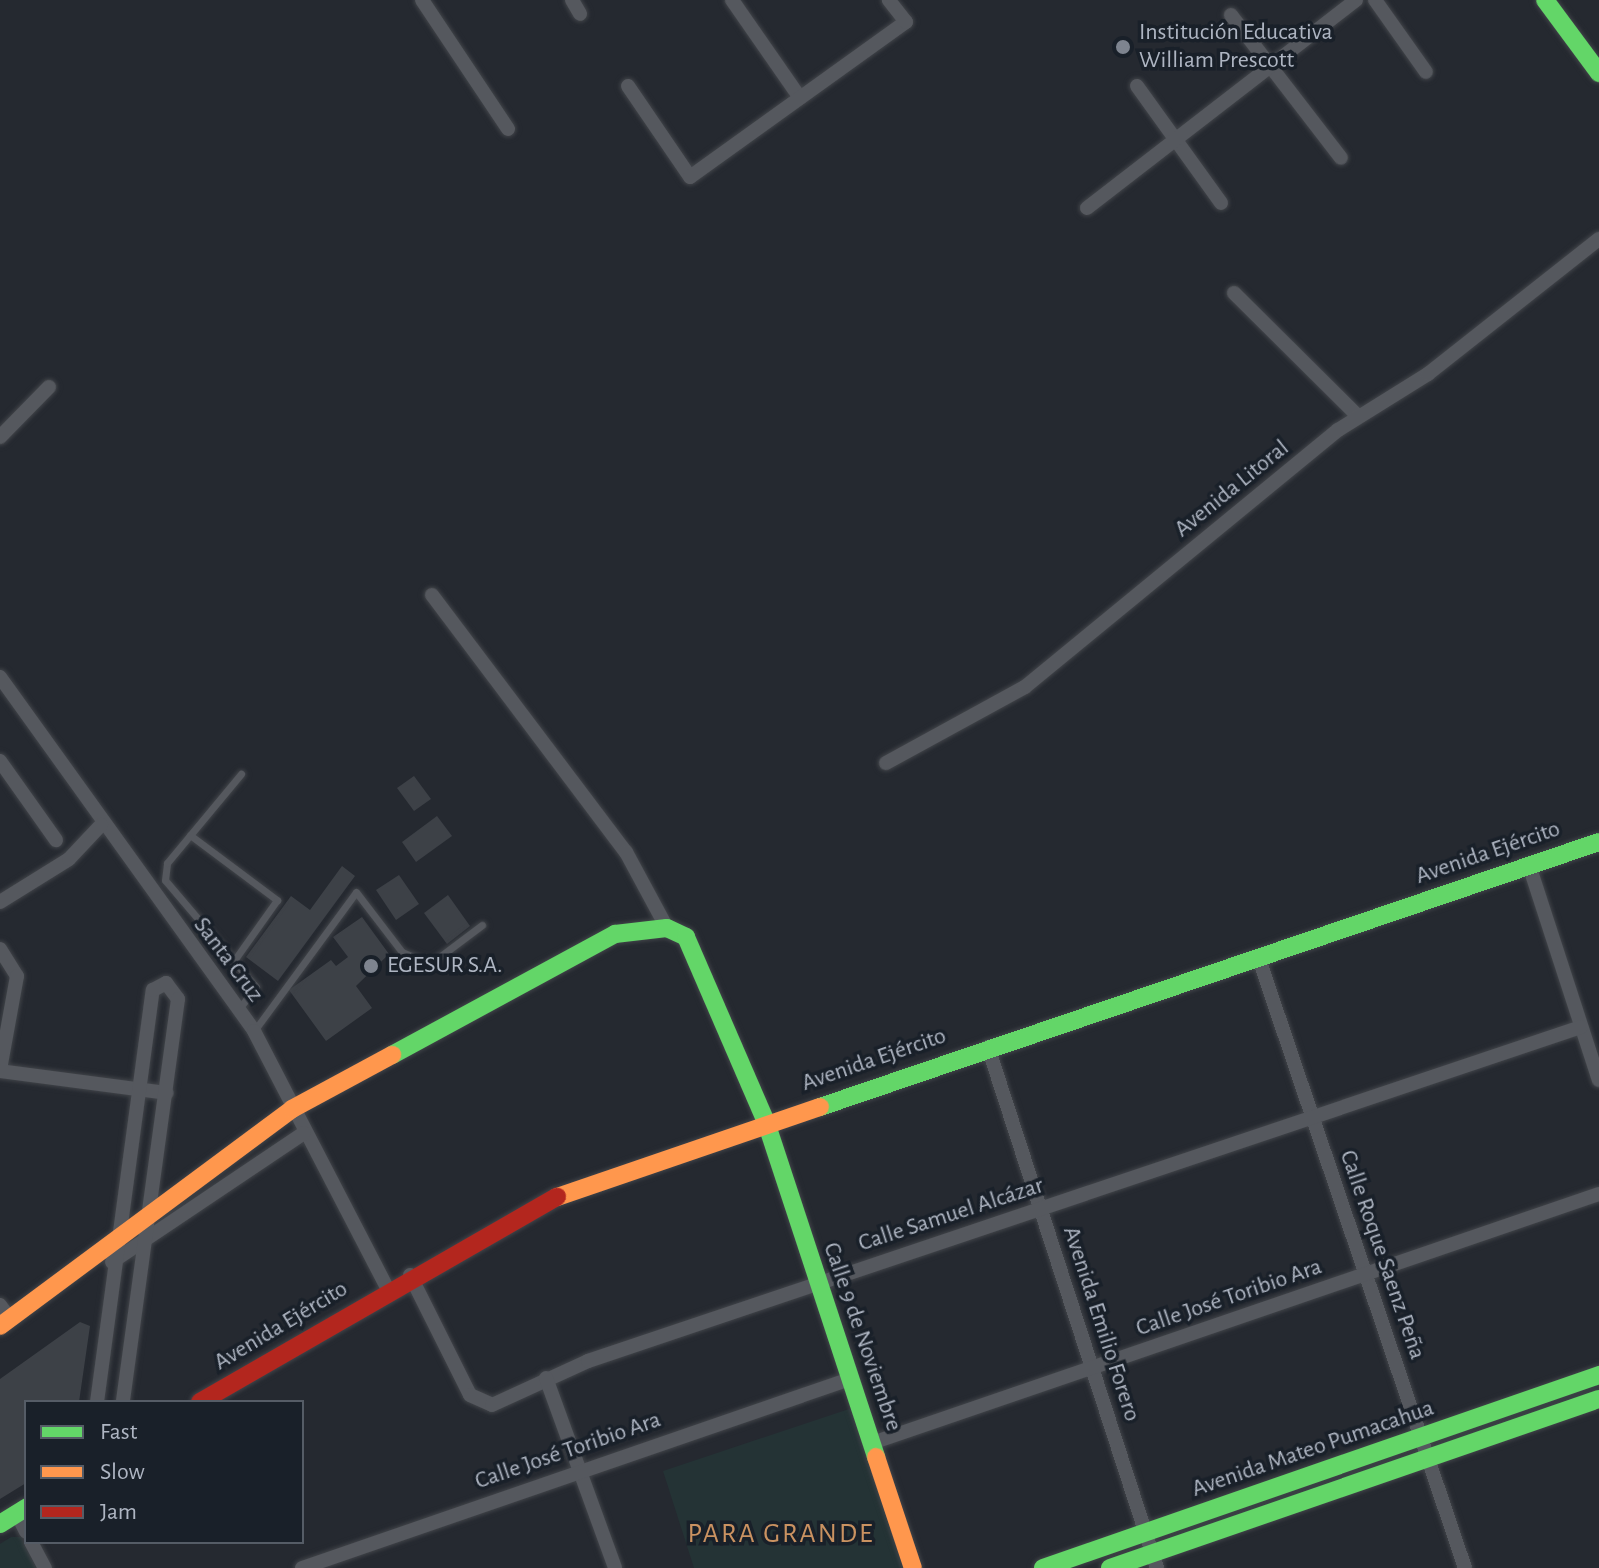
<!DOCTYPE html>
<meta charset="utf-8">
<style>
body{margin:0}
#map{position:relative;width:1599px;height:1568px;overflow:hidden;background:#252930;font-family:"Alegreya Sans",sans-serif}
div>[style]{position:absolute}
.green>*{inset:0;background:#243335}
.building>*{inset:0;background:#3d4147}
.roads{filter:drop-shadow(0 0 2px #414449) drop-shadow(0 0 2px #414449)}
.lane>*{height:7px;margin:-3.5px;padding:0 3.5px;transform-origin:3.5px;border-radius:3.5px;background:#55585e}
.street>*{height:14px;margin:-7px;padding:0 7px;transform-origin:7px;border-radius:7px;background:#55585e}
.fast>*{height:18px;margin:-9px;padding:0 9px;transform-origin:9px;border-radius:9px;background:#63d668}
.slow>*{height:18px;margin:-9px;padding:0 9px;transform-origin:9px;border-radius:9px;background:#ff974d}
.jam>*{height:18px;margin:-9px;padding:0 9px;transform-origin:9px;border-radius:9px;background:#b3261e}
.dots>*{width:22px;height:22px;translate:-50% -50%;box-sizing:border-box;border:4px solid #192029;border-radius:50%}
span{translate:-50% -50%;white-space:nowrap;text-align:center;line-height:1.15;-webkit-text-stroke:7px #192029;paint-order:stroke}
.poi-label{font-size:24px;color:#aeb5c2}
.left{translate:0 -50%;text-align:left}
.street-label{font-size:24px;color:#aeb5c2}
.quarter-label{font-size:28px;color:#ca9261;letter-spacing:2px}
.legend{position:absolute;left:24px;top:1400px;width:280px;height:144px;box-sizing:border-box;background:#192029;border:2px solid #555c66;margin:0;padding:10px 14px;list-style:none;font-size:24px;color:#aeb5c2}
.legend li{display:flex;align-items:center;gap:16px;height:40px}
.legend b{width:40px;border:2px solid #555c66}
</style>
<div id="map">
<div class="green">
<i style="clip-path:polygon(1599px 1383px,1599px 1392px,1437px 1448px,1435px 1440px)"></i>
<i style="clip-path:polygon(852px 1408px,903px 1568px,694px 1568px,663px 1471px)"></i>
<i style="clip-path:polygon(1397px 1451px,1401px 1460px,1173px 1543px,1169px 1533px)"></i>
<i style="clip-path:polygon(11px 1537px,21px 1537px,36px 1568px,0 1568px,0 1544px)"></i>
</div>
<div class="building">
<i style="clip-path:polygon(414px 776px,431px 799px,414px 811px,397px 788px)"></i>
<i style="clip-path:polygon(437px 816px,452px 836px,416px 862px,402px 842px)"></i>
<i style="clip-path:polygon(342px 866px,355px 876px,278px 981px,246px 957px,291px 896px,310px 910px)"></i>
<i style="clip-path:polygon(399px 875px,419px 904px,396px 920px,376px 890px)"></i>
<i style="clip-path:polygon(448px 895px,470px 926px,447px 944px,424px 913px)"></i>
<i style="clip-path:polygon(362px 917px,389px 954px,356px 986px,372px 1008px,326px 1041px,289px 990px,331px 960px,336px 966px,348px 957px,333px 937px)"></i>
<i style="clip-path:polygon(80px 1322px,90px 1326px,79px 1402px,26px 1402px,26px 1483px,0 1499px,0 1379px)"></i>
</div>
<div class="roads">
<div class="lane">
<i style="left:190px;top:835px;width:109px;rotate:36.8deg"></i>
<i style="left:277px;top:900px;width:76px;rotate:125.4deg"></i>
<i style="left:238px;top:1010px;width:29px;rotate:-52deg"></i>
<i style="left:256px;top:987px;width:140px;rotate:-130.4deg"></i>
<i style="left:165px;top:880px;width:17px;rotate:-83deg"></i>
<i style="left:167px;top:863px;width:116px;rotate:-50.3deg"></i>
<i style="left:254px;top:1031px;width:172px;rotate:-53.7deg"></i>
<i style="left:356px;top:892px;width:76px;rotate:52.5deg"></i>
<i style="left:402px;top:952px;width:30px;rotate:23deg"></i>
<i style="left:430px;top:964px;width:65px;rotate:-36.9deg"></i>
</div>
<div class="street">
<i style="left:422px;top:0;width:155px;rotate:56.3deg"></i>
<i style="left:572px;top:0;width:16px;rotate:60deg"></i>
<i style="left:732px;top:0;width:119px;rotate:55.2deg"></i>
<i style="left:1375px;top:0;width:88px;rotate:54.7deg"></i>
<i style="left:1231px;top:15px;width:180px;rotate:52.4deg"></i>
<i style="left:628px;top:86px;width:110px;rotate:55.7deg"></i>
<i style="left:690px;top:177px;width:266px;rotate:-35.7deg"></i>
<i style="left:906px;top:22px;width:28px;rotate:-128deg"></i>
<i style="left:1137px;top:86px;width:144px;rotate:54.3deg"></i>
<i style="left:1087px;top:208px;width:340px;rotate:-37.7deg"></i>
<i style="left:1234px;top:293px;width:175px;rotate:44.8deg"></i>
<i style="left:0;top:437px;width:70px;rotate:-45.6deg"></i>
<i style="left:432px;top:595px;width:322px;rotate:53deg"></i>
<i style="left:626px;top:852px;width:86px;rotate:61.7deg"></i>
<i style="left:0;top:677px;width:436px;rotate:54.3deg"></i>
<i style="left:254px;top:1031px;width:291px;rotate:62.6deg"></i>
<i style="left:0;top:761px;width:97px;rotate:54.7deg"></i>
<i style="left:886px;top:763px;width:158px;rotate:-28.7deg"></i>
<i style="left:1025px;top:687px;width:405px;rotate:-39.4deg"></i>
<i style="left:1338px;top:430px;width:106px;rotate:-31.9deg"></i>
<i style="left:1428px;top:374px;width:218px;rotate:-38.3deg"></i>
<i style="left:1529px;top:865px;width:226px;rotate:72deg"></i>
<i style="left:0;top:902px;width:81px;rotate:-31.9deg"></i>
<i style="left:69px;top:859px;width:47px;rotate:-46.7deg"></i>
<i style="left:0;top:949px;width:32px;rotate:58deg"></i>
<i style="left:17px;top:976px;width:96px;rotate:100.3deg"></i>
<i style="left:1258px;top:956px;width:646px;rotate:71.31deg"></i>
<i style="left:988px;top:1047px;width:548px;rotate:72.03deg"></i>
<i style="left:0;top:1071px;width:168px;rotate:7.5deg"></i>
<i style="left:112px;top:1262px;width:231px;rotate:-33.9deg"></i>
<i style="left:410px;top:1275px;width:134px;rotate:63.4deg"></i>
<i style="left:470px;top:1395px;width:24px;rotate:24deg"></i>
<i style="left:492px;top:1405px;width:106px;rotate:-24.6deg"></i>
<i style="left:588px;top:1361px;width:1048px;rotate:-18.59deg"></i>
<i style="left:0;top:1305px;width:17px;rotate:54deg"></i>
<i style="left:546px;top:1378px;width:202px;rotate:70deg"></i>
<i style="left:97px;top:1402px;width:416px;rotate:-82.3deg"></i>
<i style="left:153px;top:990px;width:15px;rotate:-28deg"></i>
<i style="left:166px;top:983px;width:20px;rotate:53deg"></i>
<i style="left:178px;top:999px;width:407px;rotate:97.8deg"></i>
<i style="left:872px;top:1443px;width:768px;rotate:-18.91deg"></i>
<i style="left:17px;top:1514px;width:20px;rotate:63deg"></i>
<i style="left:31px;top:1542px;width:30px;rotate:62deg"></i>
<i style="left:302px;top:1568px;width:580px;rotate:-19.03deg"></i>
</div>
<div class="fast">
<i style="left:1545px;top:0;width:91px;rotate:53.5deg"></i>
<i style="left:392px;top:1055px;width:254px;rotate:-28.5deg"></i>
<i style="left:615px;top:934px;width:52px;rotate:-6.6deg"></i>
<i style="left:667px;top:928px;width:21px;rotate:25deg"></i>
<i style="left:686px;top:937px;width:202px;rotate:66.6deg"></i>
<i style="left:766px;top:1122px;width:353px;rotate:71.8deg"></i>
<i style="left:820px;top:1107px;width:823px;rotate:-18.79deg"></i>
<i style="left:0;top:1524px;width:31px;rotate:-32deg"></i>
<i style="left:1043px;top:1568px;width:589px;rotate:-19.14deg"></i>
<i style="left:1110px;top:1568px;width:517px;rotate:-19.07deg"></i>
</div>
<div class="slow">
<i style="left:557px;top:1197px;width:278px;rotate:-18.9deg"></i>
<i style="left:0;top:1326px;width:364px;rotate:-36.6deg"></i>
<i style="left:292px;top:1109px;width:114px;rotate:-28.4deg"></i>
<i style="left:876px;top:1457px;width:117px;rotate:71.6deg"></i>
</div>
<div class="jam">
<i style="left:200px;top:1402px;width:412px;rotate:-29.9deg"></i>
</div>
</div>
<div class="dots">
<i style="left:1123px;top:47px;background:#7e848f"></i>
<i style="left:371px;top:966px;background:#7e848f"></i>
</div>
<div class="poi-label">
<span class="left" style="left:1139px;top:47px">Institución Educativa<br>William Prescott</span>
<span class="left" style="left:387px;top:966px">EGESUR S.A.</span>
</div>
<div class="street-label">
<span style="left:1232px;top:489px;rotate:-39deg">Avenida Litoral</span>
<span style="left:1488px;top:853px;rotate:-19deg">Avenida Ejército</span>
<span style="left:228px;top:960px;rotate:53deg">Santa Cruz</span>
<span style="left:874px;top:1060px;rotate:-19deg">Avenida Ejército</span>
<span style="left:951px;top:1215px;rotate:-18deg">Calle Samuel Alcázar</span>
<span style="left:1382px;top:1255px;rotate:71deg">Calle Roque Saenz Peña</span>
<span style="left:1229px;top:1298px;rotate:-19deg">Calle José Toribio Ara</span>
<span style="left:1101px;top:1324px;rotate:72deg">Avenida Emilio Forero</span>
<span style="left:281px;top:1326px;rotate:-31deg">Avenida Ejército</span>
<span style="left:862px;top:1337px;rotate:71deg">Calle 9 de Noviembre</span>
<span style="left:1313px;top:1449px;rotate:-19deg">Avenida Mateo Pumacahua</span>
<span style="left:568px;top:1451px;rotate:-19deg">Calle José Toribio Ara</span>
</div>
<div class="quarter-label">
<span style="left:781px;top:1534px">PARA GRANDE</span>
</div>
<ul class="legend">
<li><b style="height:10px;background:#63d668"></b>Fast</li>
<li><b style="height:10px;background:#ff974d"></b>Slow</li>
<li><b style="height:10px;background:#b3261e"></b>Jam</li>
</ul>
</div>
